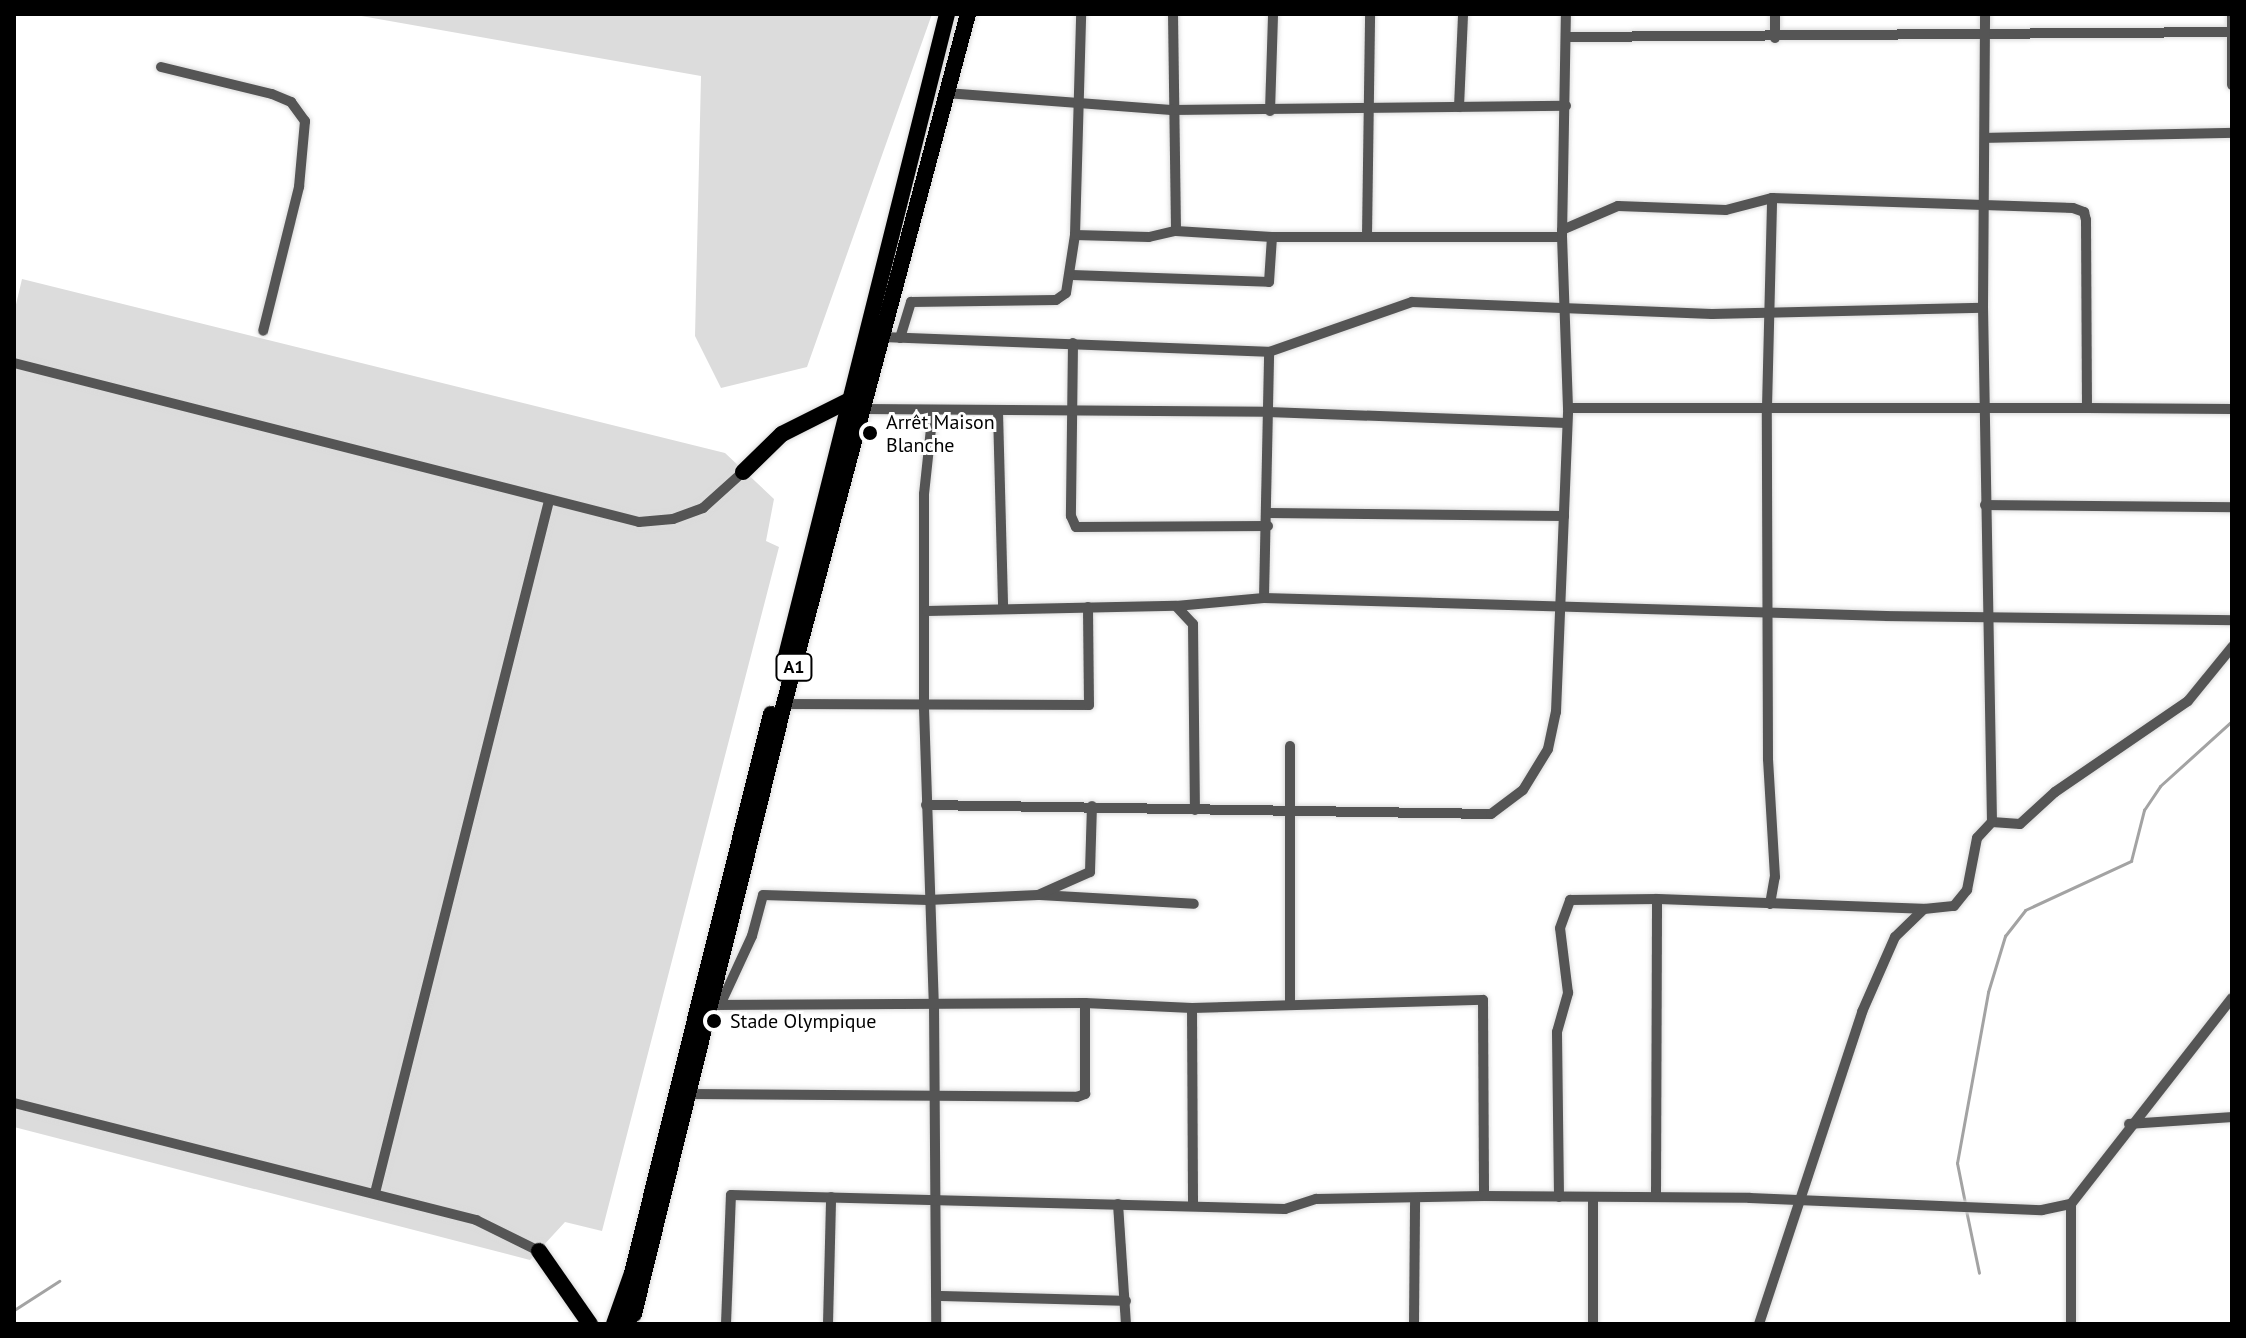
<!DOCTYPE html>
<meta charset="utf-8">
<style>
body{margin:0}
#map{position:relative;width:2246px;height:1338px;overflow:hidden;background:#fff;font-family:"PT Sans",sans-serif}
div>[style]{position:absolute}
.green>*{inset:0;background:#dcdcdc}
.stream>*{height:3px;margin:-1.5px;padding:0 1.5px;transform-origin:1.5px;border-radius:1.5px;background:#a3a3a3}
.roads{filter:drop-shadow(0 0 2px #dbdbdb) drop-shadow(0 0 2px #dbdbdb)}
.street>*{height:10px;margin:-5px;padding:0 5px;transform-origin:5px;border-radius:5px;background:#555}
.primary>*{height:16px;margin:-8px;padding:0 8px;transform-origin:8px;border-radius:8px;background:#000}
.highway>*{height:18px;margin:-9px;padding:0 9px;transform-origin:9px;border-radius:9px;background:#000}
.dots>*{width:22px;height:22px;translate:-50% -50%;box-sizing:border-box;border:4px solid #fff;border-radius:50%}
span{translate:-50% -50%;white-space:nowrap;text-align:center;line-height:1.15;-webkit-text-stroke:6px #fff;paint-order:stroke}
.shield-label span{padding:2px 6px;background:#fff;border:2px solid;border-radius:6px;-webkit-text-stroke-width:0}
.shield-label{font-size:18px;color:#000;font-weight:700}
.poi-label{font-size:20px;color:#000}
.left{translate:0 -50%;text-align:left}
.frame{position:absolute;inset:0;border:16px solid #000;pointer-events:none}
</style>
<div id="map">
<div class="green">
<i style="clip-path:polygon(350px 14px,932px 14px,807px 367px,721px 388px,695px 336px,701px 76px)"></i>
<i style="clip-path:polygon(22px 279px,725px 453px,774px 499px,766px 541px,779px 547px,602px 1231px,565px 1222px,530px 1260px,14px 1127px,14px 313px)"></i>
</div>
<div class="stream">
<i style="left:1965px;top:1203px;width:41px;rotate:-101.3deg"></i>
<i style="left:1957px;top:1163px;width:174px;rotate:-79.7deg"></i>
<i style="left:1988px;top:992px;width:59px;rotate:-73.1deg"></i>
<i style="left:2005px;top:936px;width:33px;rotate:-52deg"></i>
<i style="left:2025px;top:910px;width:117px;rotate:-24.8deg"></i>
<i style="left:2131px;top:861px;width:53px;rotate:-75.7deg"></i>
<i style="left:2144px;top:810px;width:29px;rotate:-56deg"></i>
<i style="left:2160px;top:786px;width:97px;rotate:-42.1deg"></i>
<i style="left:1966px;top:1210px;width:64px;rotate:78.3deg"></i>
<i style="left:14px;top:1310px;width:54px;rotate:-32.8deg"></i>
</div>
<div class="roads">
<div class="street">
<i style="left:1173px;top:14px;width:217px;rotate:89.2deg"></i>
<i style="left:2232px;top:15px;width:70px;rotate:90deg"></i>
<i style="left:1566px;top:37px;width:666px;rotate:-0.43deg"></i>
<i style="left:1775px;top:38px;width:24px;rotate:-90deg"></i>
<i style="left:161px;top:67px;width:114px;rotate:13.7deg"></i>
<i style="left:272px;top:94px;width:21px;rotate:23deg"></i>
<i style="left:291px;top:102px;width:24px;rotate:54deg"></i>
<i style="left:305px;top:121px;width:66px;rotate:95.2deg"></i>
<i style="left:299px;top:187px;width:148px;rotate:104deg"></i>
<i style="left:946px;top:93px;width:226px;rotate:4.3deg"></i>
<i style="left:1171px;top:110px;width:395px;rotate:-0.6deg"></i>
<i style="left:1459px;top:107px;width:93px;rotate:-87.5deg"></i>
<i style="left:1270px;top:111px;width:97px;rotate:-88.2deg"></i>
<i style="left:1985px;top:138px;width:247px;rotate:-1.2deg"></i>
<i style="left:1562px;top:230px;width:61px;rotate:-23.2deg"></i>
<i style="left:1618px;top:206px;width:108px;rotate:2.1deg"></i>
<i style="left:1726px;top:210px;width:48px;rotate:-14.6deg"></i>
<i style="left:1772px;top:198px;width:301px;rotate:1.9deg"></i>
<i style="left:2073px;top:208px;width:12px;rotate:20deg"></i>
<i style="left:2084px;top:212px;width:8px;rotate:76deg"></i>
<i style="left:2086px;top:220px;width:188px;rotate:89.7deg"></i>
<i style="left:2087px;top:408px;width:519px;rotate:180deg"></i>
<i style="left:1075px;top:235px;width:74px;rotate:1.5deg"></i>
<i style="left:1149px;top:237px;width:28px;rotate:-13deg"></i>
<i style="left:1176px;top:231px;width:96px;rotate:3.6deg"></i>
<i style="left:1272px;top:237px;width:290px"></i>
<i style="left:1367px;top:236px;width:222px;rotate:-89.2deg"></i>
<i style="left:1072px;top:275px;width:197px;rotate:2deg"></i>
<i style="left:1269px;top:282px;width:45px;rotate:-86.2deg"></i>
<i style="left:881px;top:337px;width:388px;rotate:2.2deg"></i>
<i style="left:1269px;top:352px;width:151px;rotate:-19.3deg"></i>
<i style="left:1412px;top:302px;width:300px;rotate:2.3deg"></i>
<i style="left:1712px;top:314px;width:271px;rotate:-1.3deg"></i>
<i style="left:900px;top:338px;width:38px;rotate:-73deg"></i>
<i style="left:911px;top:302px;width:145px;rotate:-0.8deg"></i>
<i style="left:1056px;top:300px;width:12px;rotate:-35deg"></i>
<i style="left:1066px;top:293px;width:59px;rotate:-81.2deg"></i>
<i style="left:1075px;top:235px;width:221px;rotate:-88.4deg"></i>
<i style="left:1073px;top:343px;width:173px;rotate:90.7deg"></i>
<i style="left:1071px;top:516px;width:12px;rotate:66deg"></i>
<i style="left:1076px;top:527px;width:192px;rotate:-0.3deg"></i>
<i style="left:14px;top:363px;width:645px;rotate:14.27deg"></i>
<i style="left:639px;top:522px;width:34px;rotate:-5deg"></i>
<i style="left:673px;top:519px;width:32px;rotate:-20deg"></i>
<i style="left:703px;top:508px;width:54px;rotate:-42deg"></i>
<i style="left:2087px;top:408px;width:145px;rotate:0.4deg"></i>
<i style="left:862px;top:409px;width:406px;rotate:0.4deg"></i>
<i style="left:1268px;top:412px;width:299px;rotate:2.1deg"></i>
<i style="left:933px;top:410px;width:84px;rotate:96.1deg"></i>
<i style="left:924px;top:494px;width:214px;rotate:90deg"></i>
<i style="left:924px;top:708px;width:295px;rotate:88.1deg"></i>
<i style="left:934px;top:1003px;width:321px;rotate:89.6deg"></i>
<i style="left:998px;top:412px;width:197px;rotate:88.5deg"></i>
<i style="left:1985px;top:505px;width:247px;rotate:0.5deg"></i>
<i style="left:1268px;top:513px;width:296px;rotate:0.6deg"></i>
<i style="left:1264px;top:598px;width:246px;rotate:-88.8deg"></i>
<i style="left:1176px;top:606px;width:25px;rotate:47deg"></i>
<i style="left:1193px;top:624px;width:186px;rotate:89.4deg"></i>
<i style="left:927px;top:611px;width:249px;rotate:-1.2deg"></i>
<i style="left:1176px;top:606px;width:88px;rotate:-5.2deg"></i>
<i style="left:1264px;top:598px;width:623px;rotate:1.65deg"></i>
<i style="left:1887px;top:616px;width:345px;rotate:0.7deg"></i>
<i style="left:784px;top:704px;width:305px;rotate:0.2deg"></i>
<i style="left:1089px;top:705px;width:98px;rotate:-90.6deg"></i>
<i style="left:1290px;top:746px;width:257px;rotate:90deg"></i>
<i style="left:926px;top:805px;width:565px;rotate:0.91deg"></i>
<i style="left:1491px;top:814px;width:40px;rotate:-37deg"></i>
<i style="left:1523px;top:790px;width:48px;rotate:-58.6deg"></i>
<i style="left:1548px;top:749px;width:38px;rotate:-78deg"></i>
<i style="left:1556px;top:712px;width:304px;rotate:-87.7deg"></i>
<i style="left:1568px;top:408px;width:171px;rotate:-92deg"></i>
<i style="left:1562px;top:237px;width:223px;rotate:-89deg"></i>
<i style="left:1992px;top:822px;width:28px;rotate:4deg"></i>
<i style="left:2020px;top:824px;width:47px;rotate:-42.4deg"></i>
<i style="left:2055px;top:792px;width:161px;rotate:-34.4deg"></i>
<i style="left:2188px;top:701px;width:70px;rotate:-50.8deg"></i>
<i style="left:1040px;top:895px;width:154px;rotate:3.3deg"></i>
<i style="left:1770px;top:904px;width:27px;rotate:-80deg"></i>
<i style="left:1775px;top:877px;width:118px;rotate:-93.4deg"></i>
<i style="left:1768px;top:759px;width:351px;rotate:-90.2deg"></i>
<i style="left:1767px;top:408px;width:210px;rotate:-88.6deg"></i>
<i style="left:721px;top:1003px;width:74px;rotate:-65.2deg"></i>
<i style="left:752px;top:936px;width:42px;rotate:-75deg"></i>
<i style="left:763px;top:895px;width:165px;rotate:1.7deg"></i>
<i style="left:928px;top:900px;width:110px;rotate:-2.6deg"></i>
<i style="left:1038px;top:895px;width:57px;rotate:-23.9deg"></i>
<i style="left:1090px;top:872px;width:66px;rotate:-88.3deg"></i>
<i style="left:713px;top:1005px;width:372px;rotate:-0.3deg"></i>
<i style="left:1085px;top:1003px;width:107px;rotate:2.7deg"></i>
<i style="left:1192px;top:1008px;width:291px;rotate:-1.6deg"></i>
<i style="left:1483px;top:1000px;width:196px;rotate:89.7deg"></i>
<i style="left:1192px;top:1008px;width:195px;rotate:89.7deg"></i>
<i style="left:690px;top:1094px;width:387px;rotate:0.4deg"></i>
<i style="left:1077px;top:1097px;width:9px;rotate:-21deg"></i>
<i style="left:1085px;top:1094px;width:91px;rotate:-90deg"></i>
<i style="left:14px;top:1103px;width:477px;rotate:14.2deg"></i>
<i style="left:476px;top:1220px;width:70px;rotate:26.2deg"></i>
<i style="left:2129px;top:1124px;width:103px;rotate:-3.9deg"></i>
<i style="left:375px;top:1193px;width:714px;rotate:-75.89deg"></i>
<i style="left:1559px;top:1197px;width:165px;rotate:-90.7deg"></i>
<i style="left:1557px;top:1032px;width:41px;rotate:-74.2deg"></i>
<i style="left:1568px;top:993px;width:65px;rotate:-97deg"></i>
<i style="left:1560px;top:928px;width:30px;rotate:-70deg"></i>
<i style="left:1570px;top:900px;width:87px;rotate:-0.7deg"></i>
<i style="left:1593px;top:1197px;width:127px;rotate:90deg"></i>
<i style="left:1656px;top:1197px;width:298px;rotate:-89.8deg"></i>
<i style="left:1657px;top:899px;width:267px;rotate:2.1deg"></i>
<i style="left:1118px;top:1204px;width:120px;rotate:86.2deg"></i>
<i style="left:937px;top:1296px;width:189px;rotate:1.5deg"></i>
<i style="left:726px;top:1324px;width:129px;rotate:-87.8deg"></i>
<i style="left:731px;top:1195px;width:554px;rotate:1.45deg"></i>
<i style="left:1285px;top:1209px;width:33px;rotate:-18deg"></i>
<i style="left:1316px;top:1199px;width:168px;rotate:-1deg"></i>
<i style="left:1484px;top:1196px;width:266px;rotate:0.4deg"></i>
<i style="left:1750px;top:1198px;width:292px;rotate:2.4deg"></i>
<i style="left:2042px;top:1210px;width:30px;rotate:-12deg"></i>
<i style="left:2071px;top:1204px;width:261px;rotate:-52deg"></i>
<i style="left:828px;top:1324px;width:127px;rotate:-88.6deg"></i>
<i style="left:1414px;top:1324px;width:125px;rotate:-89.5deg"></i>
<i style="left:1759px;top:1324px;width:329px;rotate:-71.7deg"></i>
<i style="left:1862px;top:1012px;width:82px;rotate:-66.3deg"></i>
<i style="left:1895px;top:937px;width:40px;rotate:-44deg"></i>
<i style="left:1924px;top:909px;width:30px;rotate:-6deg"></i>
<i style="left:1954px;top:906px;width:21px;rotate:-51deg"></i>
<i style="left:1967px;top:890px;width:53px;rotate:-79.1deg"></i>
<i style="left:1977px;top:838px;width:22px;rotate:-47deg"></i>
<i style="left:1992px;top:822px;width:514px;rotate:-91deg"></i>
<i style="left:1983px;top:308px;width:294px;rotate:-89.6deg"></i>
<i style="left:2071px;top:1324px;width:120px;rotate:-90deg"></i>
</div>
<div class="primary">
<i style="left:743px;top:472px;width:54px;rotate:-44.3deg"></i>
<i style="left:782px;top:434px;width:76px;rotate:-26.6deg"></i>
<i style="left:786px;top:656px;width:662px;rotate:-75.92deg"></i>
<i style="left:539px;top:1251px;width:89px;rotate:55.1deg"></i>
<i style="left:634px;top:1314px;width:628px;rotate:-76.18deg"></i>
<i style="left:784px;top:704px;width:714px;rotate:-75.07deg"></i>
<i style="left:614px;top:1324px;width:54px;rotate:-70.6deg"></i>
<i style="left:632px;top:1273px;width:576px;rotate:-76.04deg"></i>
</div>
<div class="highway">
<i style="left:626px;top:1324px;width:23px;rotate:-67deg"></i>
</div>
</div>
<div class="dots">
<i style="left:870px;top:433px;background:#000"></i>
<i style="left:714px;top:1021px;background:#000"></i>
</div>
<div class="shield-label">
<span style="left:794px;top:667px">A1</span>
</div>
<div class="poi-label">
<span class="left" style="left:886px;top:434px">Arrêt Maison<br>Blanche</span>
<span class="left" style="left:730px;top:1021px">Stade Olympique</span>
</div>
<div class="frame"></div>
</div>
